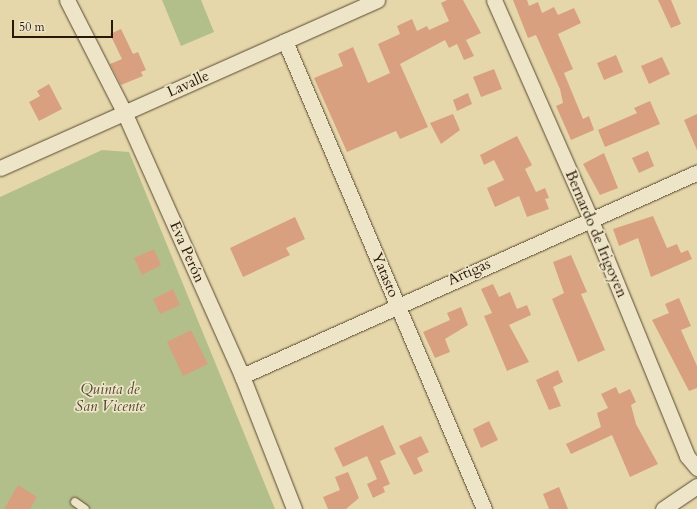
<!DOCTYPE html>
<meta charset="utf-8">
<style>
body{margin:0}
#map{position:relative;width:697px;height:509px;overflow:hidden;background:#e5d7aa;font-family:Cardo,serif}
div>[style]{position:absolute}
.green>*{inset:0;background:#b2bf8a}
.building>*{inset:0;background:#d9a080}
.roads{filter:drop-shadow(0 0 1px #584830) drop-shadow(0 0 1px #584830)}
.lane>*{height:8px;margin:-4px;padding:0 4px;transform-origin:4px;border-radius:4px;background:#eee5c8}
.street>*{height:15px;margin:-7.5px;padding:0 7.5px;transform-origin:7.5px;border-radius:7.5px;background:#eee5c8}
span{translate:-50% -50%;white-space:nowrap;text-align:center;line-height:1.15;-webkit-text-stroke:3.5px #eee5c8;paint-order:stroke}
.street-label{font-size:15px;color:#291808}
.park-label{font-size:15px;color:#524a2f;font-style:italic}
.scale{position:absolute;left:12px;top:20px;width:101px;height:18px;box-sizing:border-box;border:2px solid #291808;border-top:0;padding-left:5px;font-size:12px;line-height:14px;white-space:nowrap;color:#291808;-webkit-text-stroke:3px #eee5c8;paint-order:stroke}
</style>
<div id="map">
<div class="green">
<i style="clip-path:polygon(162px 0,201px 0,214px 32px,181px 46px)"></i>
<i style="clip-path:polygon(102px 150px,129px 152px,275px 509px,0 509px,0 197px)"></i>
</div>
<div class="building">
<i style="clip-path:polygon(447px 0,463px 0,481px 33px,466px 40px,474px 56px,464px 60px,457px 44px,449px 48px,445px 40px,400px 64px,428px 127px,400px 139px,396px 131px,347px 152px,314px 78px,343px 66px,338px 54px,353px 47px,368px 83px,390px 73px,378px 44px,400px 34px,397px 26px,412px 19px,417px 31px,427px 26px,429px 30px,449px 21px,441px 3px)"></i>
<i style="clip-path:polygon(513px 0,527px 0,529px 6px,538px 2px,542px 13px,554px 7px,558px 15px,574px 8px,581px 23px,558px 34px,573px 69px,564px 73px,583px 119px,589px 116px,594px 130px,571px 140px,556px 106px,563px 103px,560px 89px,536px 35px,528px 38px)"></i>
<i style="clip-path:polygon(658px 0,671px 0,681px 24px,671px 28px)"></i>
<i style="clip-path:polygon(121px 29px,133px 54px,138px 52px,146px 70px,141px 72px,143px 76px,121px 85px,110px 64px,122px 59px,110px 34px)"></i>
<i style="clip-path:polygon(616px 55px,623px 72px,604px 80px,597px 63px)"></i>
<i style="clip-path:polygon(662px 57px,670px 74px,649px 84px,641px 66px)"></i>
<i style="clip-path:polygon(494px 69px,502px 89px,481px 97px,473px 77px)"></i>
<i style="clip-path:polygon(49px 84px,62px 109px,39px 121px,29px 102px,40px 96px,37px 91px)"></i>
<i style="clip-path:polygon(468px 93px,472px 104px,457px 111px,453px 100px)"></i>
<i style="clip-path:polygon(650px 101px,660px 124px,605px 147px,598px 130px,637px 113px,634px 108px)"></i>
<i style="clip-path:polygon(453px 114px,460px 130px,441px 144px,430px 123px)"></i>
<i style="clip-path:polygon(697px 114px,697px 150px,684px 120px)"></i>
<i style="clip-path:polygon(517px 136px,532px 165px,525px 169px,536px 192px,545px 188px,549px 198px,545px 199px,549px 209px,527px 217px,519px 196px,495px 207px,487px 188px,504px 180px,494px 160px,484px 165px,480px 155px)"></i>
<i style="clip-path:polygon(648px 151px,654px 166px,639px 173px,632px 158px)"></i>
<i style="clip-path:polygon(604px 153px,618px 188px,600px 195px,583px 164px)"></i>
<i style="clip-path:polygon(653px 216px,667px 248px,677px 244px,681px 253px,688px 250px,692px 259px,651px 277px,638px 238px,619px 246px,613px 229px)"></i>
<i style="clip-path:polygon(295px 217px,305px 239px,286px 248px,290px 255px,243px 277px,230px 248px)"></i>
<i style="clip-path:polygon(154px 249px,161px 265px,142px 275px,134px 258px)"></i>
<i style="clip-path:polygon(571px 255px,587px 292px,581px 294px,605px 350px,578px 362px,552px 299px,564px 293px,553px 262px)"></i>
<i style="clip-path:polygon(493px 284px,499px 297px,510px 292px,517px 309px,527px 305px,531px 315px,509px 325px,529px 362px,507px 371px,484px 316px,492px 313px,481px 289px)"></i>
<i style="clip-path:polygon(173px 289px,180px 305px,160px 314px,153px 299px)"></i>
<i style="clip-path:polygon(679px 298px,691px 326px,681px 330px,697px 366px,697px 388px,689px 391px,652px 320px,669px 313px,665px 304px)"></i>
<i style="clip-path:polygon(461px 307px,468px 325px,445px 339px,450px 352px,435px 358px,423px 332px,450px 320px,447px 313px)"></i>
<i style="clip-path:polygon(191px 330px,208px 364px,183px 376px,167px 342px)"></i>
<i style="clip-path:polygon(558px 370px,563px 382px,553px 387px,561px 406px,549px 410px,536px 380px)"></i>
<i style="clip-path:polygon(616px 387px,619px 394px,630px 389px,636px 402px,631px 405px,636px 424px,658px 464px,630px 477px,612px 435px,571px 454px,566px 444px,601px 427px,597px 413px,608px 408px,601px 394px)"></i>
<i style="clip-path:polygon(489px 421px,498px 440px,481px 448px,473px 429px)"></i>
<i style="clip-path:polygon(383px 425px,396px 454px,380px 461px,390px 484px,383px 487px,385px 492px,373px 498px,367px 484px,377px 479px,367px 456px,343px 467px,334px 448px)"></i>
<i style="clip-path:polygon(421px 436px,429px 452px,417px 458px,423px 471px,414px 475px,399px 446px)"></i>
<i style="clip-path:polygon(348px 472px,359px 498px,346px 509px,328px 509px,323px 497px,340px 490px,335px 477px)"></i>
<i style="clip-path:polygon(18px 485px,37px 497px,30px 509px,4px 509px)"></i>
<i style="clip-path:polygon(559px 487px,568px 509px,549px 509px,543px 494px)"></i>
</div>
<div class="roads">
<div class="lane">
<i style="left:75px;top:502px;width:12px;rotate:35deg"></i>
</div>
<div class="street">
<i style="left:67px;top:0;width:126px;rotate:63deg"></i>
<i style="left:124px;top:112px;width:289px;rotate:65.9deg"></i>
<i style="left:242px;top:376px;width:143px;rotate:68.6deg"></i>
<i style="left:494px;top:0;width:238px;rotate:66.2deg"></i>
<i style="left:590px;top:218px;width:257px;rotate:67.8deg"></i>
<i style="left:687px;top:456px;width:16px;rotate:50deg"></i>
<i style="left:285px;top:41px;width:509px;rotate:66.96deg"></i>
<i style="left:0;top:168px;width:413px;rotate:-24deg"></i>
<i style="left:242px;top:376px;width:499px;rotate:-24.1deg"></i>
<i style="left:663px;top:509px;width:41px;rotate:-34.1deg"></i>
</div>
</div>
<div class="street-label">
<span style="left:188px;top:84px;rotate:-24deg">Lavalle</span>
<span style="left:596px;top:234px;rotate:67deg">Bernardo de Irigoyen</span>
<span style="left:187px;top:252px;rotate:66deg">Eva Perón</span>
<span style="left:469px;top:272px;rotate:-24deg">Artigas</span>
<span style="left:385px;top:275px;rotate:67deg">Yatasto</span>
</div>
<div class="park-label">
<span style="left:110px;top:398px">Quinta de<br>San Vicente</span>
</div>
<div class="scale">50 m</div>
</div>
